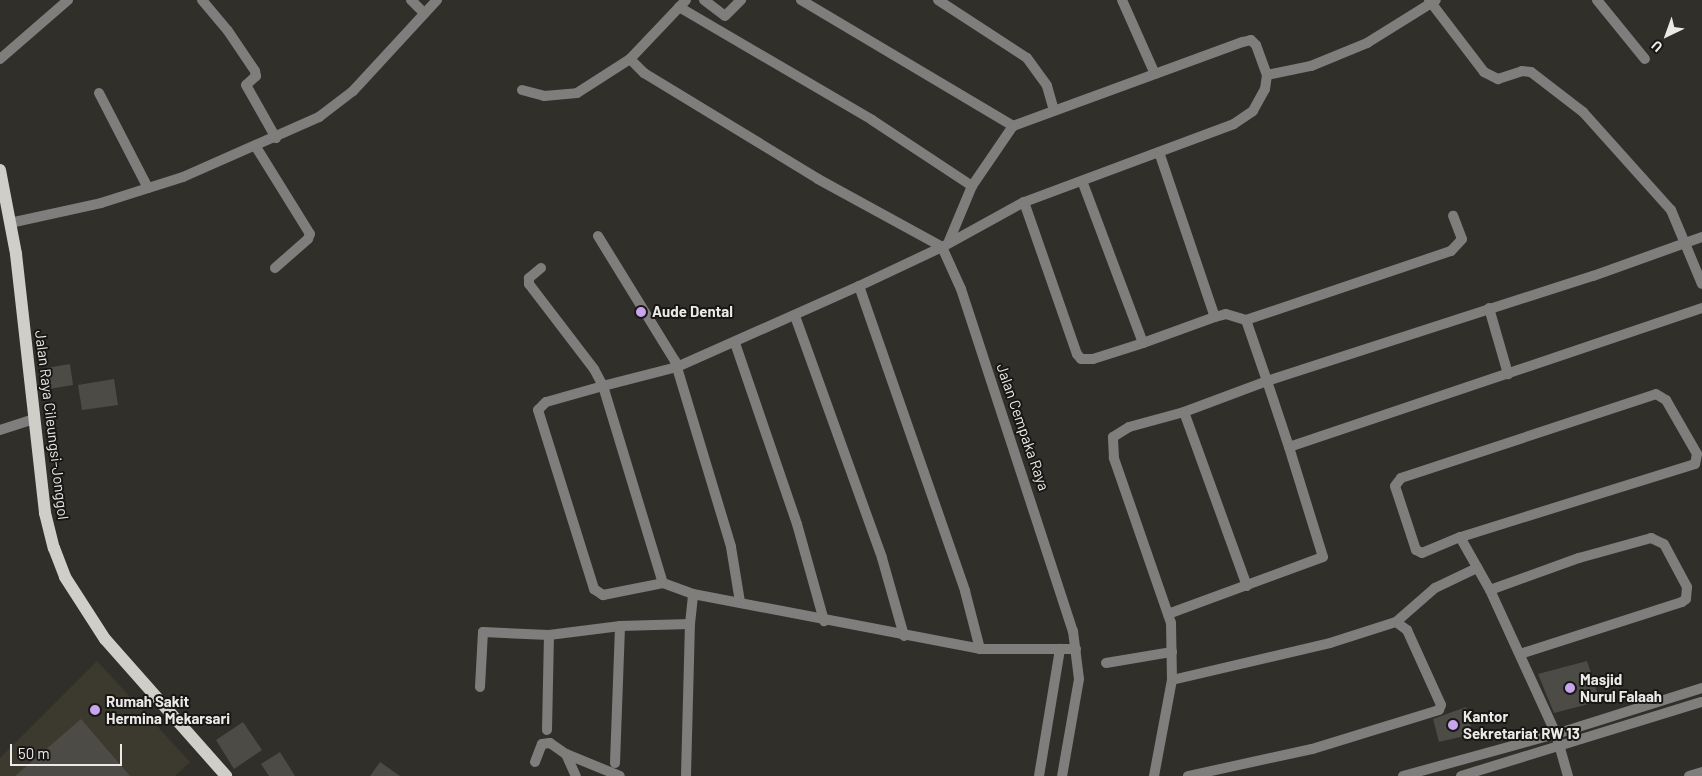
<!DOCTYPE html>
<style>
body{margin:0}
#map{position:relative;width:1702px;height:776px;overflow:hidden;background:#312f2a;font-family:Barlow,sans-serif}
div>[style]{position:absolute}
.built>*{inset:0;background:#3c392e}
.building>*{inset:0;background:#4c4b45}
.street>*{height:10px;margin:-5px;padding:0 5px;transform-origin:5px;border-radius:5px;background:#7f7e7c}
.primary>*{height:12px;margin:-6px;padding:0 6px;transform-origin:6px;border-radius:6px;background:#cfcec8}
.dots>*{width:14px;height:14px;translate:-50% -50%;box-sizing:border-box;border:2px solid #181715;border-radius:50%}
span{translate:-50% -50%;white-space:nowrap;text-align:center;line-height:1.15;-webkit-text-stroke:4px #181715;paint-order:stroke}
.poi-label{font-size:15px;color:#ebeae7;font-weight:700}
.left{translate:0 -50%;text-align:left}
.street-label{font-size:15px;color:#ebeae7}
.north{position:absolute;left:1642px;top:10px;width:50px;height:50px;-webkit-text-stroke:4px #181715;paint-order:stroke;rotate:222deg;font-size:14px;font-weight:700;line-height:20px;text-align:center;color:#ebeae7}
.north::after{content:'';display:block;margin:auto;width:18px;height:22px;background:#ebeae7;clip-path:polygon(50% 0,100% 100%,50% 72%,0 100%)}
.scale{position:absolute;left:10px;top:744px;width:112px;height:22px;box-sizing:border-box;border:2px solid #ebeae7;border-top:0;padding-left:6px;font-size:15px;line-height:18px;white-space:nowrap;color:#ebeae7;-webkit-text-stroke:4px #181715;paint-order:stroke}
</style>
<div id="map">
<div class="built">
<i style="clip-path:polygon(97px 661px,190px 762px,175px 776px,0 776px,0 758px)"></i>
</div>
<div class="building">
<i style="clip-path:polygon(70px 364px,73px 385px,49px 389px,46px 368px)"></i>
<i style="clip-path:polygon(114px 379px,118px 405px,82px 410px,78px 385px)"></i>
<i style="clip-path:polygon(1587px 661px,1600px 701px,1554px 713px,1538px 674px)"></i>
<i style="clip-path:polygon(1466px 707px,1473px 734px,1439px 742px,1433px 719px)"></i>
<i style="clip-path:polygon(81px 719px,130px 776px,15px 776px)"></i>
<i style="clip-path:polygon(243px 722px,262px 750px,234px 769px,216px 740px)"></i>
<i style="clip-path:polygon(280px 752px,295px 776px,269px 776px,261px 764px)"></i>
<i style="clip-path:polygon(380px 762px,400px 776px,370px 776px)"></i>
</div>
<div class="street">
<i style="left:202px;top:0;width:40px;rotate:50deg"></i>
<i style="left:228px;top:31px;width:48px;rotate:56deg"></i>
<i style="left:255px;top:71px;width:5px;rotate:79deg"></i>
<i style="left:256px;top:76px;width:13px;rotate:138deg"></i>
<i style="left:246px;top:85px;width:61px;rotate:60.5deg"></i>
<i style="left:411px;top:0;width:18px;rotate:45deg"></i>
<i style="left:686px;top:0;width:81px;rotate:133.5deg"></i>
<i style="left:630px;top:59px;width:20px;rotate:45deg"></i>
<i style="left:644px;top:73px;width:204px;rotate:31.3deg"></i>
<i style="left:818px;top:179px;width:141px;rotate:28.7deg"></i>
<i style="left:942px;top:247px;width:46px;rotate:65.7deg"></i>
<i style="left:961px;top:289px;width:360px;rotate:71.9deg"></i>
<i style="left:1073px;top:631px;width:48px;rotate:82.9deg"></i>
<i style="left:1079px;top:679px;width:98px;rotate:99.9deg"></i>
<i style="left:704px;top:0;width:26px;rotate:37deg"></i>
<i style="left:725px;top:16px;width:23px;rotate:-45deg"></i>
<i style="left:801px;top:0;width:247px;rotate:30.7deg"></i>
<i style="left:938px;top:0;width:106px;rotate:33.1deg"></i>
<i style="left:1027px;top:58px;width:34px;rotate:54deg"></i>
<i style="left:1047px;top:86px;width:25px;rotate:74deg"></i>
<i style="left:1122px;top:0;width:81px;rotate:66deg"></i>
<i style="left:1429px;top:0;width:91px;rotate:52.6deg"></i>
<i style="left:1484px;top:72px;width:16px;rotate:27deg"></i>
<i style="left:1498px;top:79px;width:25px;rotate:-18deg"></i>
<i style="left:1522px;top:71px;width:9px;rotate:6deg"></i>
<i style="left:1531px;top:72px;width:66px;rotate:37.6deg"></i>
<i style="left:1583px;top:112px;width:132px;rotate:48.1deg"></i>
<i style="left:1671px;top:210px;width:80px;rotate:67.3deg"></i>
<i style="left:1597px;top:0;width:76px;rotate:50.9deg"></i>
<i style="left:679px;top:7px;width:224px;rotate:30.3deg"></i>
<i style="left:872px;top:120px;width:120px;rotate:33.4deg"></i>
<i style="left:0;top:59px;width:90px;rotate:-40.9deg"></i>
<i style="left:1267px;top:75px;width:45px;rotate:-11.6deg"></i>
<i style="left:1311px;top:66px;width:61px;rotate:-22.3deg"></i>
<i style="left:1367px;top:43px;width:81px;rotate:-31.9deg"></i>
<i style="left:522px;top:90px;width:23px;rotate:15deg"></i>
<i style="left:544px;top:96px;width:33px;rotate:-5deg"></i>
<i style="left:577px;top:93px;width:63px;rotate:-32.7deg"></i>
<i style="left:99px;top:93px;width:107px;rotate:62.7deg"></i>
<i style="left:256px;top:147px;width:102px;rotate:58.2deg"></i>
<i style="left:310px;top:234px;width:5px;rotate:112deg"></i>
<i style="left:308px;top:239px;width:44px;rotate:138.7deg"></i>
<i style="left:1159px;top:152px;width:174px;rotate:71.3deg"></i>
<i style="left:1024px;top:202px;width:161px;rotate:70.8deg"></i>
<i style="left:1077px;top:354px;width:6px;rotate:51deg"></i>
<i style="left:1081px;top:359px;width:12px"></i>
<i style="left:1093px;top:359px;width:52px;rotate:-17.7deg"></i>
<i style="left:1143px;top:343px;width:173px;rotate:-110.6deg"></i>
<i style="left:10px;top:223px;width:93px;rotate:-12.4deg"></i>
<i style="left:101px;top:203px;width:86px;rotate:-17.6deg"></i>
<i style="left:183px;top:177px;width:149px;rotate:-23.8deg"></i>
<i style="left:319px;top:117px;width:43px;rotate:-37.4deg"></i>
<i style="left:353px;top:91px;width:124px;rotate:-47.3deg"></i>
<i style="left:598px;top:236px;width:147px;rotate:58.4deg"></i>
<i style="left:675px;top:361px;width:194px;rotate:73.2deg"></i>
<i style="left:731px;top:547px;width:56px;rotate:80.7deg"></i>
<i style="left:949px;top:241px;width:60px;rotate:-67.3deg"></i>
<i style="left:972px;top:186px;width:73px;rotate:-55.7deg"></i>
<i style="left:1013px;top:126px;width:245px;rotate:-20.1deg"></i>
<i style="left:1243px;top:42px;width:8px;rotate:-14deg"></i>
<i style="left:1251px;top:40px;width:7px;rotate:45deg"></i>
<i style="left:1256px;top:45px;width:32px;rotate:70deg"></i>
<i style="left:1267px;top:75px;width:14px;rotate:98deg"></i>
<i style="left:1265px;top:89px;width:25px;rotate:119deg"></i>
<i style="left:1253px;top:111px;width:23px;rotate:146deg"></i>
<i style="left:1234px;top:124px;width:224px;rotate:159.6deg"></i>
<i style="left:1024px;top:202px;width:94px;rotate:151.2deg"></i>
<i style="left:942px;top:247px;width:92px;rotate:154.8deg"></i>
<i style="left:859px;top:286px;width:199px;rotate:156deg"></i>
<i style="left:677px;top:367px;width:76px;rotate:165.6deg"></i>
<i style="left:603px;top:386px;width:206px;rotate:73.1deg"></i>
<i style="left:663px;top:583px;width:32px;rotate:20deg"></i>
<i style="left:693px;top:594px;width:292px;rotate:10.8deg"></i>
<i style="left:980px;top:649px;width:96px"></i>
<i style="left:541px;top:268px;width:16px;rotate:140deg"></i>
<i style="left:529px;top:278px;width:6px;rotate:90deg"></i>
<i style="left:529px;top:284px;width:107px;rotate:52.6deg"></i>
<i style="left:594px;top:369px;width:19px;rotate:62deg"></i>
<i style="left:603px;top:386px;width:59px;rotate:164.3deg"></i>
<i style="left:546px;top:402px;width:11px;rotate:135deg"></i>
<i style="left:538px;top:410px;width:188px;rotate:72.6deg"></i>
<i style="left:594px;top:589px;width:11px;rotate:34deg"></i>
<i style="left:603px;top:595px;width:61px;rotate:-11.3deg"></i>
<i style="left:859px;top:286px;width:323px;rotate:70.8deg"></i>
<i style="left:965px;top:591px;width:60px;rotate:75.5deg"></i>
<i style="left:1489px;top:308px;width:69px;rotate:73.9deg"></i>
<i style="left:795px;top:316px;width:257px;rotate:70.2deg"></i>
<i style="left:882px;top:558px;width:81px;rotate:74.2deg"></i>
<i style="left:1246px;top:320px;width:65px;rotate:71deg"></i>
<i style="left:1267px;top:381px;width:342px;rotate:-17.9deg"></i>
<i style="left:1593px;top:276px;width:116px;rotate:-19.7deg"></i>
<i style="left:735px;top:343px;width:191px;rotate:71.1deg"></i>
<i style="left:797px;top:524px;width:101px;rotate:74.4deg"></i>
<i style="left:1143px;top:343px;width:77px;rotate:-19.9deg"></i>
<i style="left:1215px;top:317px;width:11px;rotate:-15deg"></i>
<i style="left:1226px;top:314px;width:21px;rotate:17deg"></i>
<i style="left:1246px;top:320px;width:216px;rotate:-18.6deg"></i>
<i style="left:1451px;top:251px;width:16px;rotate:-47deg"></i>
<i style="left:1462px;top:239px;width:25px;rotate:-111deg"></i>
<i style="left:1656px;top:394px;width:12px;rotate:31deg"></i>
<i style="left:1666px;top:400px;width:62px;rotate:60.1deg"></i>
<i style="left:1697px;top:454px;width:10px;rotate:101deg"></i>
<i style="left:1695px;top:464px;width:246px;rotate:162.7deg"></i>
<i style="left:1460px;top:537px;width:41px;rotate:157.2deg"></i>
<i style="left:1422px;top:553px;width:7px;rotate:-153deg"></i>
<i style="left:1416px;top:550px;width:67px;rotate:-108.2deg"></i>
<i style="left:1395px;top:486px;width:10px;rotate:-53deg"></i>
<i style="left:1401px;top:478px;width:268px;rotate:-18.2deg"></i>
<i style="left:1184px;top:412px;width:185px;rotate:70.1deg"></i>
<i style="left:0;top:430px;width:35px;rotate:-18deg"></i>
<i style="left:1460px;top:537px;width:61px;rotate:60.5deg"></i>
<i style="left:1490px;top:590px;width:158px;rotate:65.4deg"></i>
<i style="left:1556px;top:734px;width:44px;rotate:74.1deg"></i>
<i style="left:1490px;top:590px;width:95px;rotate:-19.8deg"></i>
<i style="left:1579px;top:558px;width:75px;rotate:-15.5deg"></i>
<i style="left:1651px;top:538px;width:14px;rotate:25deg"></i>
<i style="left:1664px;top:544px;width:49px;rotate:61.9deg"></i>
<i style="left:1687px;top:587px;width:12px;rotate:95deg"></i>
<i style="left:1686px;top:599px;width:5px;rotate:143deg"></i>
<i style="left:1682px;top:602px;width:170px;rotate:162.2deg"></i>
<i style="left:1168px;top:614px;width:165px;rotate:-20.2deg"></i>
<i style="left:1323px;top:557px;width:115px;rotate:-107.2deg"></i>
<i style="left:1289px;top:447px;width:436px;rotate:-18.6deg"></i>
<i style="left:1396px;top:622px;width:52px;rotate:-41.1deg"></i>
<i style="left:1435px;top:588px;width:47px;rotate:-25.5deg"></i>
<i style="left:1106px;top:663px;width:67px;rotate:-9.5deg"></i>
<i style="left:1172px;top:680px;width:162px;rotate:-13.2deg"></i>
<i style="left:1330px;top:643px;width:69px;rotate:-17.7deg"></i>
<i style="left:1396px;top:622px;width:14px;rotate:36deg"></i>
<i style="left:1407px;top:630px;width:82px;rotate:65.6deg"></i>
<i style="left:1441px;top:705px;width:5px;rotate:112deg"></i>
<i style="left:1439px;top:710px;width:133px;rotate:162.9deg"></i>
<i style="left:1312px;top:749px;width:127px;rotate:167.7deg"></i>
<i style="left:480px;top:687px;width:55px;rotate:-86.9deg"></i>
<i style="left:483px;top:632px;width:66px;rotate:2.6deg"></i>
<i style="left:549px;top:635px;width:72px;rotate:-7.2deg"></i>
<i style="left:620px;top:626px;width:70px;rotate:-1.6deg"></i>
<i style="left:690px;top:624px;width:30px;rotate:-84deg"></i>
<i style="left:547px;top:730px;width:95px;rotate:-88.8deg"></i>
<i style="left:566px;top:754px;width:24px;rotate:66deg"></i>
<i style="left:535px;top:762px;width:19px;rotate:-69deg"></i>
<i style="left:542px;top:744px;width:8px;rotate:-7deg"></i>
<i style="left:550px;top:743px;width:19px;rotate:35deg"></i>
<i style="left:566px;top:754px;width:58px;rotate:22.2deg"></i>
<i style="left:615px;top:763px;width:137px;rotate:-87.9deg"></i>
<i style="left:686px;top:775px;width:151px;rotate:-88.5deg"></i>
<i style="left:1039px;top:776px;width:129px;rotate:-80.6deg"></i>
<i style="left:1154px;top:776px;width:98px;rotate:-79.4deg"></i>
<i style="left:1172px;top:680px;width:57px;rotate:-91deg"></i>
<i style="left:1171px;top:623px;width:175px;rotate:-109.1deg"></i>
<i style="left:1114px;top:458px;width:21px;rotate:-93deg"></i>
<i style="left:1113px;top:437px;width:19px;rotate:-32deg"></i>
<i style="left:1129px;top:427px;width:57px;rotate:-15.3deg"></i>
<i style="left:1184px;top:412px;width:89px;rotate:-20.5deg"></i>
<i style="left:1267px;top:381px;width:70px;rotate:71.6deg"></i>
<i style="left:1403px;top:776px;width:159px;rotate:-15.4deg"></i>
<i style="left:1556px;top:734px;width:153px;rotate:-17.5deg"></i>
<i style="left:1461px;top:776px;width:252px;rotate:-17.1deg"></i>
<i style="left:1689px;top:776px;width:14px;rotate:-17deg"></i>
</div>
<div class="primary">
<i style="left:0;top:170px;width:86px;rotate:79.2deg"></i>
<i style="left:16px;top:254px;width:261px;rotate:83.6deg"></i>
<i style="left:45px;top:513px;width:36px;rotate:76deg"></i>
<i style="left:54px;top:548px;width:31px;rotate:69deg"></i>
<i style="left:65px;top:577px;width:74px;rotate:57.2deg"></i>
<i style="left:105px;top:639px;width:183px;rotate:48.5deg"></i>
</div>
<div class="dots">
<i style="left:641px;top:312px;background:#c9a5ee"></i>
<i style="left:1570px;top:688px;background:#c9a5ee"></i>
<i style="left:95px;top:710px;background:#c9a5ee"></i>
<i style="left:1453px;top:725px;background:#c9a5ee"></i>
</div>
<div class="poi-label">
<span class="left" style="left:652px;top:312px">Aude Dental</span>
<span class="left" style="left:1580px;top:688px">Masjid<br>Nurul Falaah</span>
<span class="left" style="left:106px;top:710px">Rumah Sakit<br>Hermina Mekarsari</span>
<span class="left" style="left:1463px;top:725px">Kantor<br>Sekretariat RW 13</span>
</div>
<div class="street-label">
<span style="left:52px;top:425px;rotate:83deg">Jalan Raya Cileungsi-Jonggol</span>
<span style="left:1023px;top:427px;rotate:71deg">Jalan Cempaka Raya</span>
</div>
<div class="north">U</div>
<div class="scale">50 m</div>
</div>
